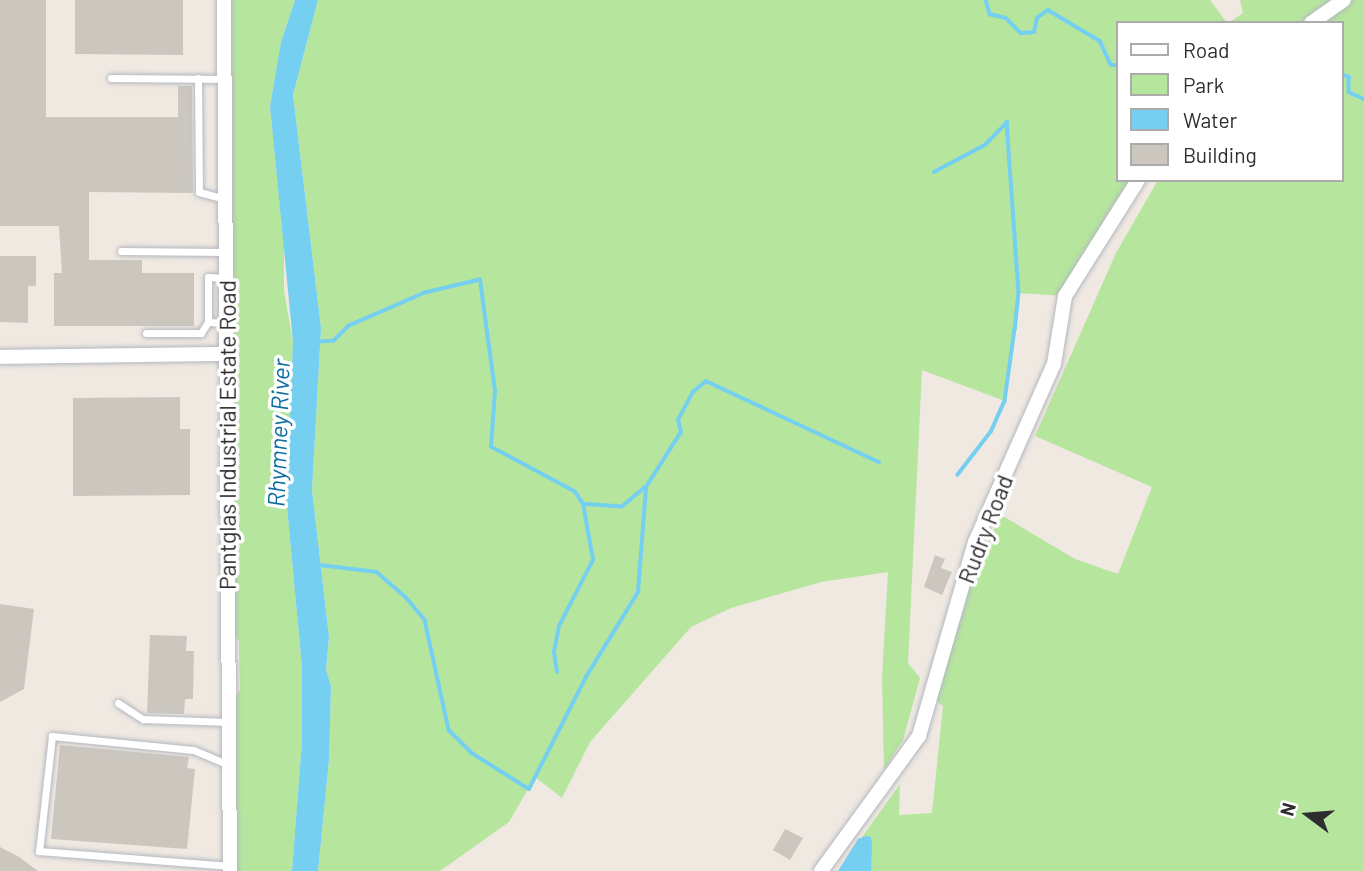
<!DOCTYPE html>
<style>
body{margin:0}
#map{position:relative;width:1364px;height:871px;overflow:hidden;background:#efe9e1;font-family:Barlow,sans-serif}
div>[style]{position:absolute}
.green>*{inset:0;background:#b6e59e}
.water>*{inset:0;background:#75cff0}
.stream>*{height:3.5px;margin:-1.75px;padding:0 1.75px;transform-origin:1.75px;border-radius:1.75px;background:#75cff0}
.building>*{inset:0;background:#cbc7bf}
.roads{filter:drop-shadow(0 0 2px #b4b7c1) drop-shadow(0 0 2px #b4b7c1)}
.service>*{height:7px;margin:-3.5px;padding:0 3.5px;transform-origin:3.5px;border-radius:3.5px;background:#fff}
.minor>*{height:14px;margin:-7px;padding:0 7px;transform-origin:7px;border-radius:7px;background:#fff}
span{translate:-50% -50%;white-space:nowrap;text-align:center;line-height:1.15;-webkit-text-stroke:7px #fff;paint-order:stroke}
.street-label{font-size:23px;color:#2e2e2e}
.water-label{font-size:24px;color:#0d6fa3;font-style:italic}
.legend{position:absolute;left:1116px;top:21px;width:228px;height:161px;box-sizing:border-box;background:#fff;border:2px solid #ababab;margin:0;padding:9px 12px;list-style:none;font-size:21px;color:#2e2e2e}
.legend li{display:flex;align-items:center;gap:14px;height:35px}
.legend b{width:35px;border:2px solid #ababab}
.north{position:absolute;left:1273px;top:780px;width:70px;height:70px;-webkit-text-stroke:5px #fff;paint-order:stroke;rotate:286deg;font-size:19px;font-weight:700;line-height:28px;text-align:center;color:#2e2e2e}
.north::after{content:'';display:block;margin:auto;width:24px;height:32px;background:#2e2e2e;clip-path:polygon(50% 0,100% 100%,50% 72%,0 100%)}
</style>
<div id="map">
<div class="green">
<i style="clip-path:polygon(231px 0,295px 0,281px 42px,270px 106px,284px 247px,284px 291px,293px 342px,286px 496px,302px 667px,302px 741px,292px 871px,232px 871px,233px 700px,240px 690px,239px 641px,232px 629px)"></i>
<i style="clip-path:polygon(318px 0,1210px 0,1227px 23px,1117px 23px,1117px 180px,1138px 180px,1065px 296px,1019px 293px,1005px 401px,922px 370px,908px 663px,920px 678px,903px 740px,884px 770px,882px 677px,888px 572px,821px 582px,731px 608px,691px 627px,590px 742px,562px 798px,535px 777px,509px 822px,440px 871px,318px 871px,329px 760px,331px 686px,326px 670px,329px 637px,312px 490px,321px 328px,293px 95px)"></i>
<i style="clip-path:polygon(1240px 0,1364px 0,1364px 871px,838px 871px,900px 784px,899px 815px,932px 813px,943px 706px,936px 701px,974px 573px,1001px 515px,1075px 559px,1118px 574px,1152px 487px,1035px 436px,1116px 253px,1158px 180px,1341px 180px,1341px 23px,1228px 23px,1243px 13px)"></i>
</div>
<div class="water">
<i style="clip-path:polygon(295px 0,318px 0,293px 95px,321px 328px,312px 490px,329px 637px,326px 670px,331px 686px,329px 760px,318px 871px,292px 871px,302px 741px,302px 667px,286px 496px,293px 342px,270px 106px,281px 42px)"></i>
<i style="clip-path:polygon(866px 836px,871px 837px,872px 845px,871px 871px,838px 871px,858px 839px)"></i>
</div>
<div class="stream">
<i style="left:986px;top:0;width:15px;rotate:74deg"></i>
<i style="left:990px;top:14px;width:16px;rotate:14deg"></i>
<i style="left:1006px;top:18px;width:21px;rotate:45deg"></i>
<i style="left:1021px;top:33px;width:13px;rotate:-4deg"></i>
<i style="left:1034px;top:32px;width:14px;rotate:-78deg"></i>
<i style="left:1037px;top:18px;width:14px;rotate:-36deg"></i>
<i style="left:1048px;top:10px;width:61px;rotate:30.8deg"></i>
<i style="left:1100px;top:41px;width:26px;rotate:65deg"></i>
<i style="left:1111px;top:65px;width:6px"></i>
<i style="left:1341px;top:74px;width:9px;rotate:21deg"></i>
<i style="left:1349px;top:77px;width:15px;rotate:90deg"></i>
<i style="left:1349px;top:92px;width:17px;rotate:25deg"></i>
<i style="left:934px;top:172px;width:58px;rotate:-27.9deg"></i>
<i style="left:985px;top:145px;width:32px;rotate:-46deg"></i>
<i style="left:1007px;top:122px;width:171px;rotate:86deg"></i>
<i style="left:1019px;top:293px;width:36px;rotate:96deg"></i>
<i style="left:1015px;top:329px;width:73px;rotate:97.9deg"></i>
<i style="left:1005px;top:401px;width:34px;rotate:114deg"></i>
<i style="left:991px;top:432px;width:54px;rotate:127.5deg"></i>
<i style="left:646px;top:487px;width:65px;rotate:-57.5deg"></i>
<i style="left:681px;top:432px;width:12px;rotate:-104deg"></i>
<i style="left:678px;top:420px;width:32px;rotate:-62deg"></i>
<i style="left:693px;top:392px;width:17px;rotate:-40deg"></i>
<i style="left:706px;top:381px;width:191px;rotate:25.1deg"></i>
<i style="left:320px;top:565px;width:57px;rotate:7deg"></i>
<i style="left:377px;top:572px;width:37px;rotate:41deg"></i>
<i style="left:405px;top:596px;width:31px;rotate:50deg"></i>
<i style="left:425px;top:620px;width:113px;rotate:77.7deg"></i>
<i style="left:449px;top:730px;width:33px;rotate:45deg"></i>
<i style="left:472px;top:753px;width:67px;rotate:32.3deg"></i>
<i style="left:529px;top:789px;width:126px;rotate:-63deg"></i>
<i style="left:586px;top:677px;width:100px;rotate:-58.5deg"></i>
<i style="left:638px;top:592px;width:105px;rotate:-85.6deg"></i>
<i style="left:646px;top:487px;width:31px;rotate:140deg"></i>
<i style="left:622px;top:507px;width:39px;rotate:-176deg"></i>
<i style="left:583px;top:504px;width:14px;rotate:-124deg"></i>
<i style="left:575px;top:492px;width:95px;rotate:-151.8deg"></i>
<i style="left:491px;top:447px;width:56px;rotate:-85.9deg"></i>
<i style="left:495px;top:391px;width:112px;rotate:-97.7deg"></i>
<i style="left:480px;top:280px;width:57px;rotate:166.7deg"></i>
<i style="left:425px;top:293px;width:83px;rotate:156.5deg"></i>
<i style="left:349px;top:326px;width:21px;rotate:135deg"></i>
<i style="left:334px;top:341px;width:14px;rotate:176deg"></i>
<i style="left:557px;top:672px;width:20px;rotate:-99deg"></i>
<i style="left:554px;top:652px;width:26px;rotate:-79deg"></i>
<i style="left:559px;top:626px;width:74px;rotate:-62.7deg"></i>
<i style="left:593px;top:560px;width:57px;rotate:-100.1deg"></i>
</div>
<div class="building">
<i style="clip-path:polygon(0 0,46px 0,46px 117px,178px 117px,178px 86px,192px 86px,193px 193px,89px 192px,89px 260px,142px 260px,142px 273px,194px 273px,194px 326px,54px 326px,54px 273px,62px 273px,59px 226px,0 226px)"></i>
<i style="clip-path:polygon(75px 0,183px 0,183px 55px,75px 54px)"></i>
<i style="clip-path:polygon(0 256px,36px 256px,36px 286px,28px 286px,28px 323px,0 322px)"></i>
<i style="clip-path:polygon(180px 397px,180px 429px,190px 429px,190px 495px,73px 496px,73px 398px)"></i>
<i style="clip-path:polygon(935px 555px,945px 559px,941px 568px,952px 572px,942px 595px,924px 587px)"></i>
<i style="clip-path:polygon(0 604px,34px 609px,24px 689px,0 702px)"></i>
<i style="clip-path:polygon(150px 635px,187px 636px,186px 651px,194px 651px,193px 699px,185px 699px,184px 714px,147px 713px)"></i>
<i style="clip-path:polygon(60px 745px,189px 757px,187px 768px,195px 769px,187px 849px,51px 839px)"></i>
<i style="clip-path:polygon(785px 829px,803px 838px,790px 860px,773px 850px)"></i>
<i style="clip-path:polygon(0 847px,19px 857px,38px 871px,0 871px)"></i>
</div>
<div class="roads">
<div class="service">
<i style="left:111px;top:78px;width:114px;rotate:0.5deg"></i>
<i style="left:198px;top:78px;width:114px;rotate:89.5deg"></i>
<i style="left:199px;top:192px;width:28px;rotate:15deg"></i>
<i style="left:121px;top:251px;width:105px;rotate:0.5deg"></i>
<i style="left:208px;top:322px;width:45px;rotate:-90deg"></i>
<i style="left:208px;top:277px;width:18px;rotate:3deg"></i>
<i style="left:146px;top:333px;width:55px"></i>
<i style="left:201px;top:333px;width:13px;rotate:-58deg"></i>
<i style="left:208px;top:322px;width:18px;rotate:3deg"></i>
<i style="left:118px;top:703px;width:30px;rotate:33deg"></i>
<i style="left:143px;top:719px;width:86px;rotate:2deg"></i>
<i style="left:229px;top:765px;width:39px;rotate:-157deg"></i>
<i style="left:193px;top:750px;width:142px;rotate:-174.3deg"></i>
<i style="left:52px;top:736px;width:116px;rotate:96.4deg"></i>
<i style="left:39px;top:851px;width:192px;rotate:4.5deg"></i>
</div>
<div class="minor">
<i style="left:224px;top:0;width:871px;rotate:89.61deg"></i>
<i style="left:1311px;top:23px;width:40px;rotate:-34.9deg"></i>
<i style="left:0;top:357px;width:228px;rotate:-0.8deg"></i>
<i style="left:821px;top:871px;width:167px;rotate:-54deg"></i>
<i style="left:919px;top:736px;width:202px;rotate:-73.9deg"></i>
<i style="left:975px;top:542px;width:195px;rotate:-66.1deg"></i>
<i style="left:1054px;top:364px;width:69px;rotate:-80.8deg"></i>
<i style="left:1065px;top:296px;width:137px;rotate:-57.8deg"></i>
</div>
</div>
<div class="street-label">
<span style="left:227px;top:435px;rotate:-90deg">Pantglas Industrial Estate Road</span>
<span style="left:985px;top:529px;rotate:-69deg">Rudry Road</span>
</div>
<div class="water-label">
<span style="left:278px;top:433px;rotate:-88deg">Rhymney River</span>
</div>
<ul class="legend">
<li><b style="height:9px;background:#fff"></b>Road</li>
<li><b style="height:19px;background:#b6e59e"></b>Park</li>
<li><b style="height:19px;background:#75cff0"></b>Water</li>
<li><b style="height:19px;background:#cbc7bf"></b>Building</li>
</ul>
<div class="north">N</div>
</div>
